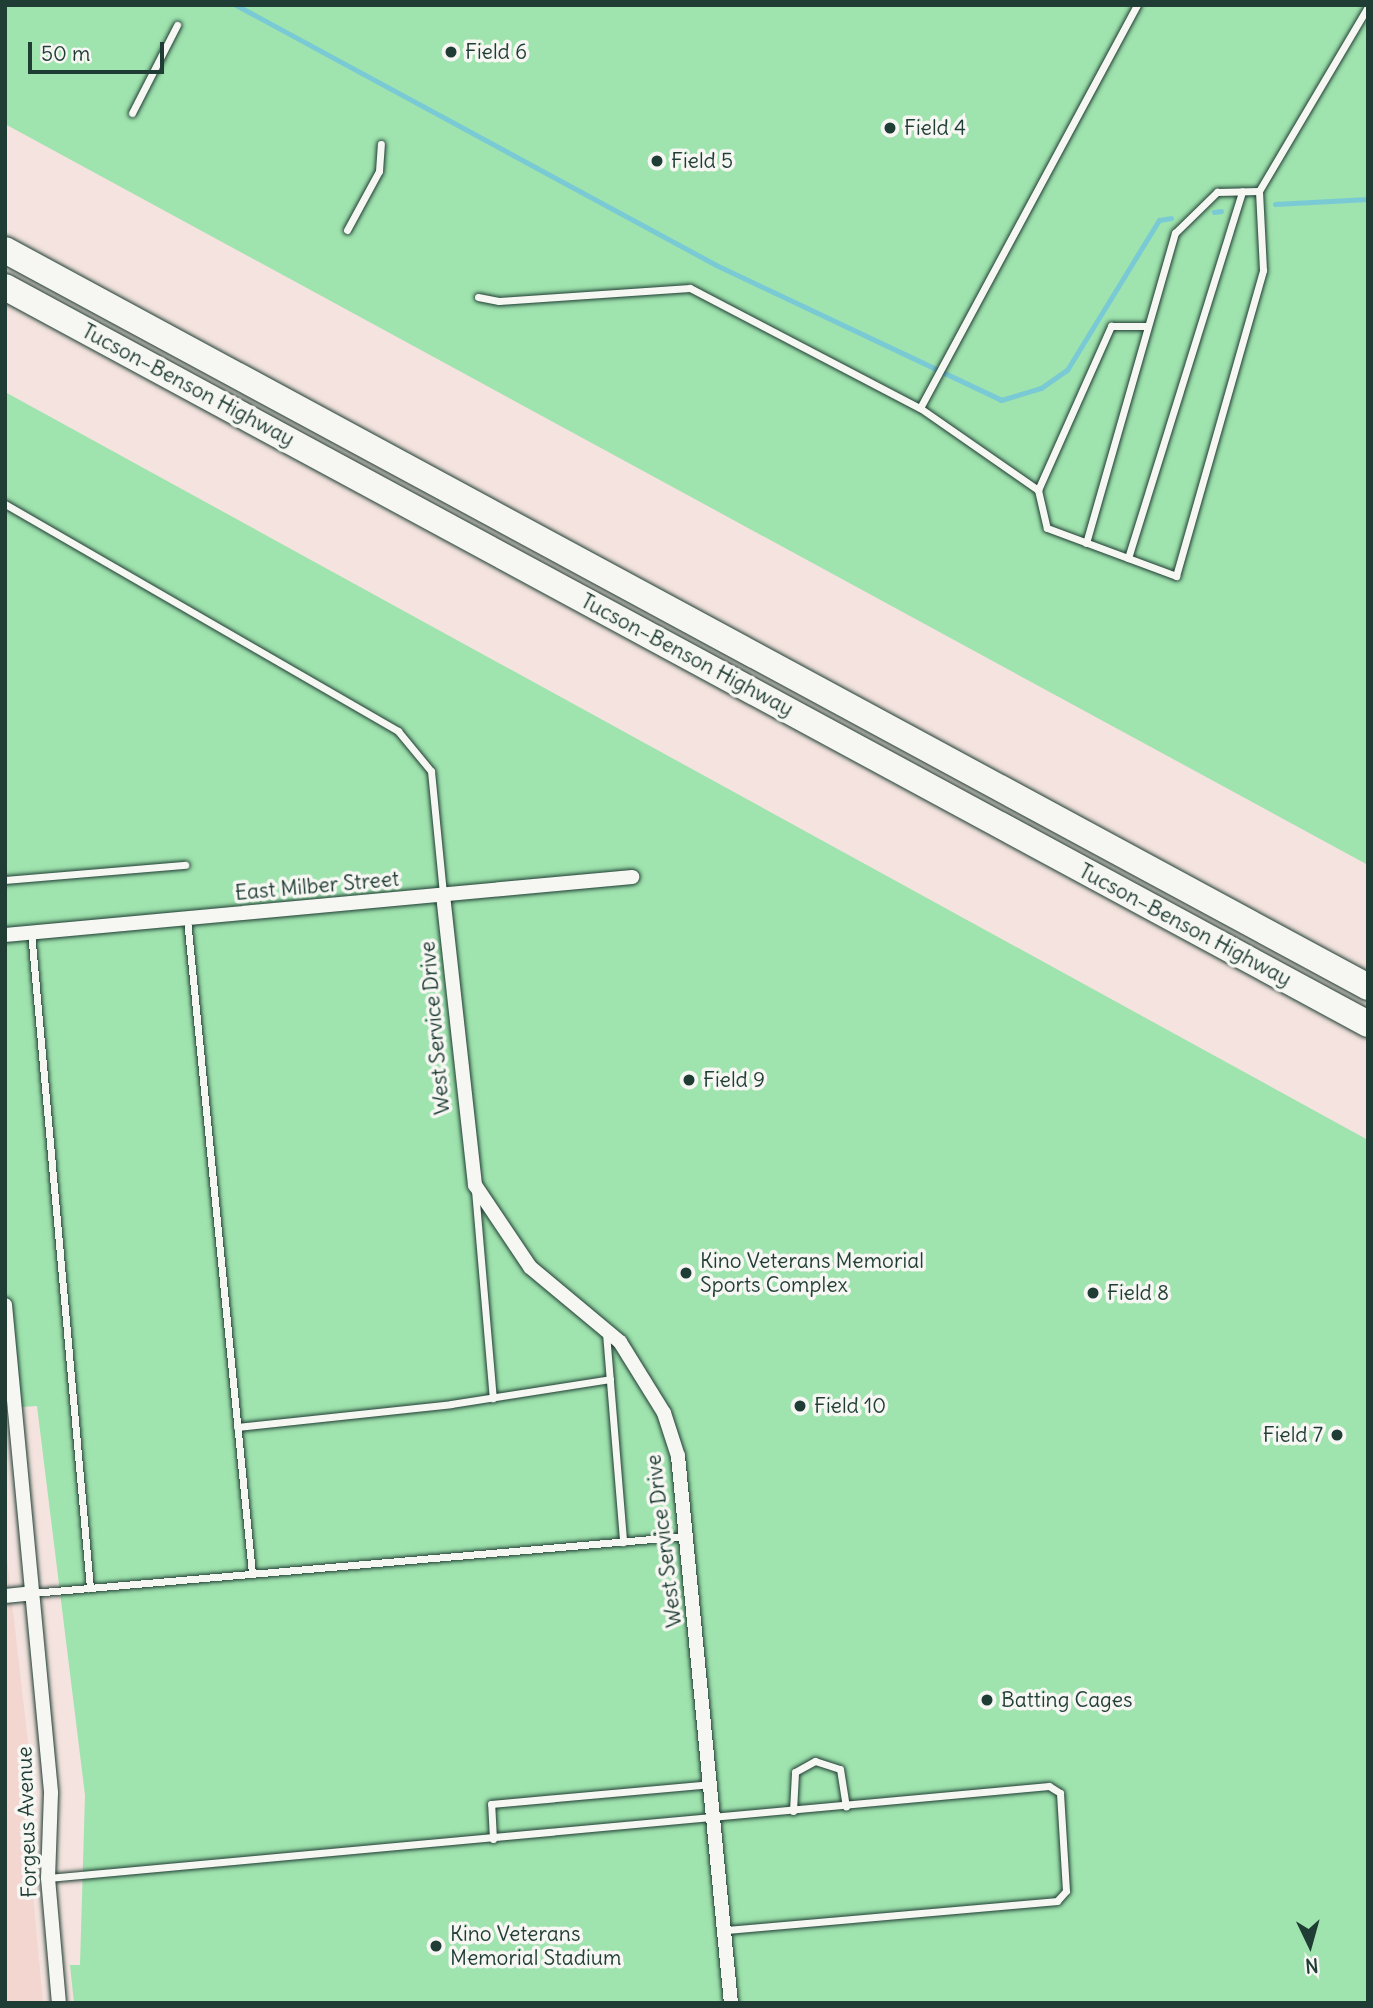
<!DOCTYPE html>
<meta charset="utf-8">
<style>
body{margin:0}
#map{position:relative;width:1373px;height:2008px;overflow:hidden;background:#f4e3de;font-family:Delius,sans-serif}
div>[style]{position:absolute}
.built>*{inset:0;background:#f3d6d0}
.green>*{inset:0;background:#9fe3ae}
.stream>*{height:5px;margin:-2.5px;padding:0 2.5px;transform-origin:2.5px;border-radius:2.5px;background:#7acad5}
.roads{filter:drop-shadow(0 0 2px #1f3d34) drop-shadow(0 0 2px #1f3d34)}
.lane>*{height:7px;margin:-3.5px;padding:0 3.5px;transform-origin:3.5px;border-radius:3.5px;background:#f6f6f2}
.street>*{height:14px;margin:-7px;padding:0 7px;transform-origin:7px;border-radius:7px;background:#f6f6f2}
.highway>*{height:26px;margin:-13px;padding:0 13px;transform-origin:13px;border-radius:13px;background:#f6f6f2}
.dots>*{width:19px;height:19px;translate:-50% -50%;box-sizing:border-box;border:4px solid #f6f6f2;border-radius:50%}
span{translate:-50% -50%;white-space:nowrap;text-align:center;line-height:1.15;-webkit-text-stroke:7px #f6f6f2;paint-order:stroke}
.poi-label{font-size:21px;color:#1f3d34}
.left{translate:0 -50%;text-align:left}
.right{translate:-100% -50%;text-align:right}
.street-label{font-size:21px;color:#1f3d34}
.frame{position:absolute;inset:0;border:7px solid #1f3d34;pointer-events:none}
.north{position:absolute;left:1275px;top:1910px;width:70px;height:70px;-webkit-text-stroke:5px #f6f6f2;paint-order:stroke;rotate:175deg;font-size:19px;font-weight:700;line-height:28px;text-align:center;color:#1f3d34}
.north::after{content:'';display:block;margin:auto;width:24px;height:32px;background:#1f3d34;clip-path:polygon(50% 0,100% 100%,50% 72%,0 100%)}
.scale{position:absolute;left:28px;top:42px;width:136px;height:32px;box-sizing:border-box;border:4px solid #1f3d34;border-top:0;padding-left:9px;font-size:21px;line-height:24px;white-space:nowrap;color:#1f3d34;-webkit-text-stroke:5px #f6f6f2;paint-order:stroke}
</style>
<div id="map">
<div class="built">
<i style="clip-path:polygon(5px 1541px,31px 1769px,30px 1861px,43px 2003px,5px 2003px)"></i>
</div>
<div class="green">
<i style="clip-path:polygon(5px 5px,1368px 5px,1368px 865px,5px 124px)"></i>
<i style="clip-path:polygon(5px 392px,1368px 1140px,1368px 2003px,74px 2003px,70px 1965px,80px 1965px,85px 1795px,37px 1406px,5px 1408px)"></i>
</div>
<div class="stream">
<i style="left:236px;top:5px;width:546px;rotate:28.44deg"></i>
<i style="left:716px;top:265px;width:315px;rotate:25.3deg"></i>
<i style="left:1001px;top:400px;width:42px;rotate:-16.7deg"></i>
<i style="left:1041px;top:388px;width:32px;rotate:-35deg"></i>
<i style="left:1067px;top:370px;width:176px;rotate:-58.5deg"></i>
<i style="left:1159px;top:220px;width:12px;rotate:-9deg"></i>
<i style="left:1275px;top:204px;width:93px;rotate:-3.1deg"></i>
<i style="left:1214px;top:212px;width:7px;rotate:-8deg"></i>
</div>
<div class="roads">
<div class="lane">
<i style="left:132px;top:113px;width:99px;rotate:-62.9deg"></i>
<i style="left:347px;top:230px;width:67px;rotate:-61.5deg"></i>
<i style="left:379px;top:171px;width:27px;rotate:-86deg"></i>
<i style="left:478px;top:297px;width:21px;rotate:11deg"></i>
<i style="left:499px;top:301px;width:191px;rotate:-3.9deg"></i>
<i style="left:690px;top:288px;width:259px;rotate:27.6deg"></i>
<i style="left:920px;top:408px;width:458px;rotate:-61.7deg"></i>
<i style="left:920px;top:408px;width:144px;rotate:34.8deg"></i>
<i style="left:1038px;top:490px;width:39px;rotate:77deg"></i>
<i style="left:1047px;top:528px;width:138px;rotate:20.4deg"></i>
<i style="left:1176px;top:576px;width:318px;rotate:-74.1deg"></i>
<i style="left:1263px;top:270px;width:79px;rotate:-92.9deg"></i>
<i style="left:1259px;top:191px;width:214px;rotate:-59.4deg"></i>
<i style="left:1038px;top:490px;width:180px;rotate:-66deg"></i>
<i style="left:1111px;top:326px;width:36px"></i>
<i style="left:5px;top:504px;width:454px;rotate:30deg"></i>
<i style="left:398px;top:731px;width:52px;rotate:50.5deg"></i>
<i style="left:431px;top:771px;width:124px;rotate:84.4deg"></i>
<i style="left:1086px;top:543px;width:323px;rotate:-74deg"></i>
<i style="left:1175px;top:233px;width:59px;rotate:-44.3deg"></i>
<i style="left:1217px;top:192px;width:42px;rotate:-1.4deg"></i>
<i style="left:1128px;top:558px;width:384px;rotate:-72.7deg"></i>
<i style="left:5px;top:880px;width:181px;rotate:-4.8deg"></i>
<i style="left:187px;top:919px;width:658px;rotate:84.33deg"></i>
<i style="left:31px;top:932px;width:659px;rotate:84.86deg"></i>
<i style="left:475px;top:1190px;width:209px;rotate:85.1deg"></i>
<i style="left:606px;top:1333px;width:210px;rotate:85.3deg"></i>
<i style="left:237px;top:1427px;width:215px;rotate:-6.1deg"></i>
<i style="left:451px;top:1404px;width:161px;rotate:-8.9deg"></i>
<i style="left:32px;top:1593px;width:656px;rotate:-4.98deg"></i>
<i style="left:793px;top:1811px;width:39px;rotate:-87deg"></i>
<i style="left:795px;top:1772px;width:23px;rotate:-29deg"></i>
<i style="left:815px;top:1761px;width:26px;rotate:18deg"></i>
<i style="left:840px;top:1769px;width:38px;rotate:81deg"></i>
<i style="left:493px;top:1839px;width:35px;rotate:-93deg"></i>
<i style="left:491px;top:1804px;width:219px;rotate:-5.2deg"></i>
<i style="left:48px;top:1878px;width:1005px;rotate:-5.25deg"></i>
<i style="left:1049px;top:1786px;width:13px;rotate:32deg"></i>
<i style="left:1060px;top:1793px;width:98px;rotate:86.5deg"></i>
<i style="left:1066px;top:1891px;width:13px;rotate:132deg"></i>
<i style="left:1057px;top:1901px;width:334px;rotate:175deg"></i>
</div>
<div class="street">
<i style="left:443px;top:895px;width:292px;rotate:83.7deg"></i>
<i style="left:475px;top:1185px;width:99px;rotate:56.1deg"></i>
<i style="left:530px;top:1267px;width:117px;rotate:39.8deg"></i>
<i style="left:620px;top:1342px;width:84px;rotate:58.2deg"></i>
<i style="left:664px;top:1413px;width:45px;rotate:72deg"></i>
<i style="left:678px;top:1456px;width:550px;rotate:84.47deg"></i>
<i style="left:5px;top:935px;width:630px;rotate:-5.29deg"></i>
<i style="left:5px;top:1305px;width:490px;rotate:84.6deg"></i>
<i style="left:51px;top:1793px;width:85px;rotate:92deg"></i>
<i style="left:48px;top:1878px;width:125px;rotate:85deg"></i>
<i style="left:5px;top:1596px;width:27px;rotate:-6deg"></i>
</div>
<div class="highway">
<i style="left:5px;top:250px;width:1549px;rotate:28.4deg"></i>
<i style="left:5px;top:287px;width:1549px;rotate:28.4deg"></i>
</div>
</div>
<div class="dots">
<i style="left:451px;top:52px;background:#1f3d34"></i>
<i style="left:890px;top:128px;background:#1f3d34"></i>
<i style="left:657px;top:161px;background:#1f3d34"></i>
<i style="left:689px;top:1080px;background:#1f3d34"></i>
<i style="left:686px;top:1273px;background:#1f3d34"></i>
<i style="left:1093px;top:1293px;background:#1f3d34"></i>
<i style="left:800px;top:1406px;background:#1f3d34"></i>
<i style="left:1337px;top:1435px;background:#1f3d34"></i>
<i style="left:987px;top:1700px;background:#1f3d34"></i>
<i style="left:436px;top:1946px;background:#1f3d34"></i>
</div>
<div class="poi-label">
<span class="left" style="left:465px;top:52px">Field 6</span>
<span class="left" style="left:904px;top:128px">Field 4</span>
<span class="left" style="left:671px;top:161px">Field 5</span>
<span class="left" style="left:703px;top:1080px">Field 9</span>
<span class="left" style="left:700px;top:1273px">Kino Veterans Memorial<br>Sports Complex</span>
<span class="left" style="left:1107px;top:1293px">Field 8</span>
<span class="left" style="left:814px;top:1406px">Field 10</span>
<span class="right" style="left:1323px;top:1435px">Field 7</span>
<span class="left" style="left:1001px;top:1700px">Batting Cages</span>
<span class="left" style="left:450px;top:1946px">Kino Veterans<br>Memorial Stadium</span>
</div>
<div class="street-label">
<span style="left:188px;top:385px;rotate:28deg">Tucson–Benson Highway</span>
<span style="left:687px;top:655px;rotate:28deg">Tucson–Benson Highway</span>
<span style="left:317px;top:886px;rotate:-5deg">East Milber Street</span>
<span style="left:1185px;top:925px;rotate:28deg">Tucson–Benson Highway</span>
<span style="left:435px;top:1028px;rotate:-95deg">West Service Drive</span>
<span style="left:664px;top:1541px;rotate:-97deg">West Service Drive</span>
<span style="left:27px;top:1822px;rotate:-92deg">Forgeus Avenue</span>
</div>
<div class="frame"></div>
<div class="north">N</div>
<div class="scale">50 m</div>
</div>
